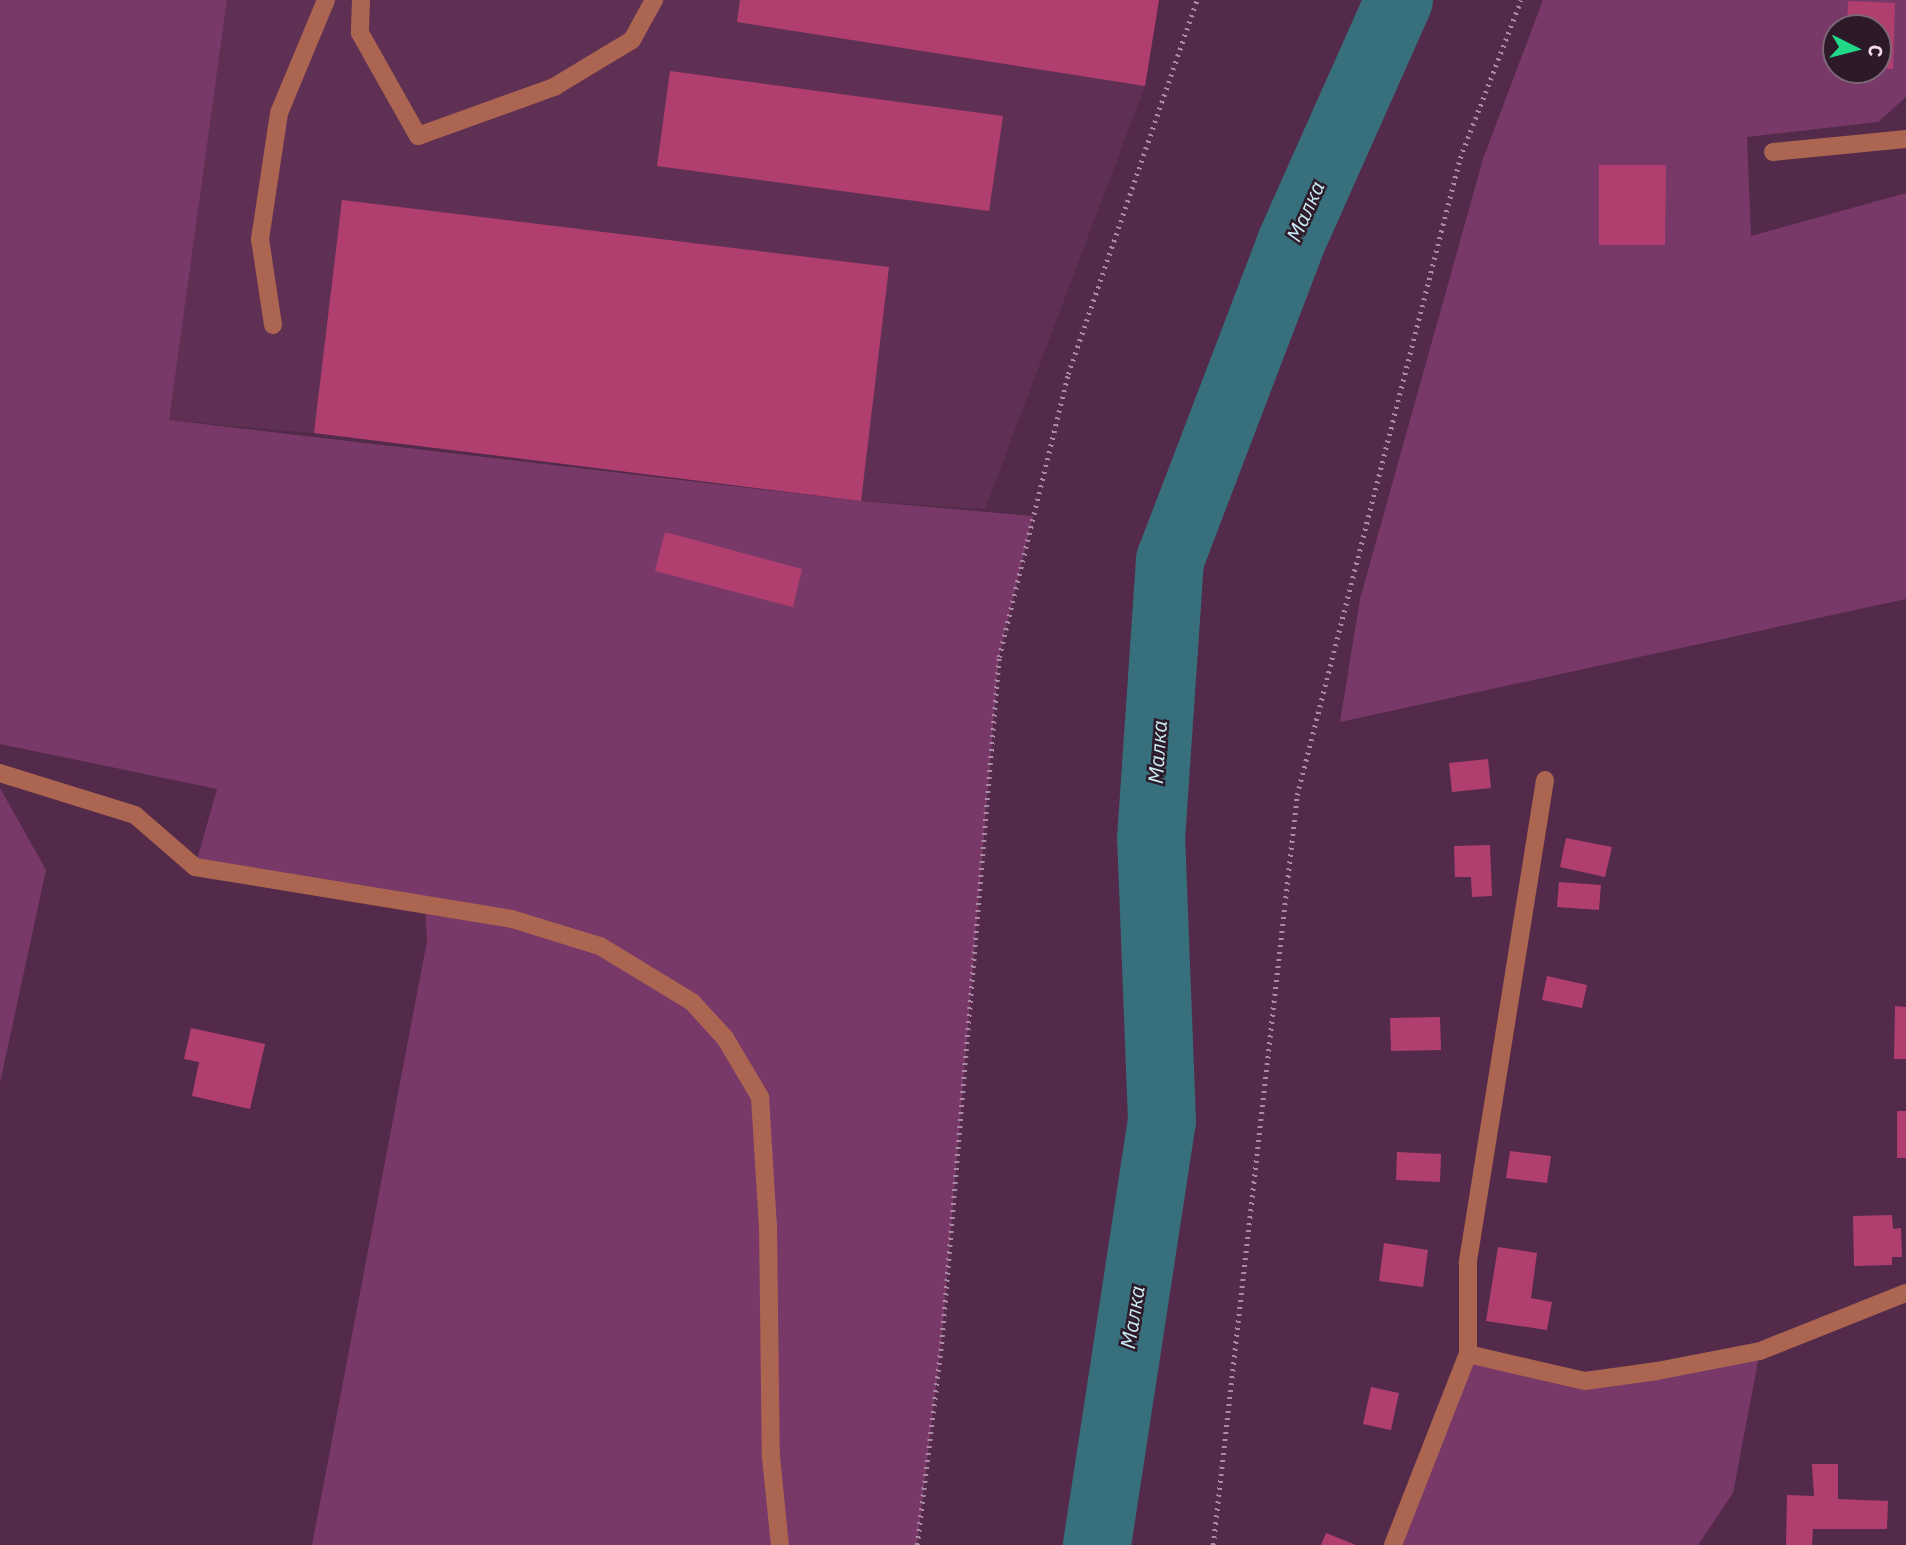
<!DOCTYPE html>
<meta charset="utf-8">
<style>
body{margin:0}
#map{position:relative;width:1906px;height:1545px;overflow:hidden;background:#532a49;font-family:"IBM Plex Sans",sans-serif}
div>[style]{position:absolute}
.built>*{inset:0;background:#603054}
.green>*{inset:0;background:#783969}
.river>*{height:68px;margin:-34px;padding:0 34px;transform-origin:34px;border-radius:34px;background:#386f7d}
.building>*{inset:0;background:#b03f70}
.path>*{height:4.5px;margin-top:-2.25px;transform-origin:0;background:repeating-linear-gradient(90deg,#ab8aa3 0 2px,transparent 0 7px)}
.minor>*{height:18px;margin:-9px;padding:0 9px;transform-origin:9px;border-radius:9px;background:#ab6551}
span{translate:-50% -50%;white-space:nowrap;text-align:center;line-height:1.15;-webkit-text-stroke:5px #2d1a28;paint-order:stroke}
.water-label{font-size:21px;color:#caebf4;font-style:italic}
.north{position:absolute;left:1822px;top:14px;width:70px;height:70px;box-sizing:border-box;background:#2d1a28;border:2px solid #7d6777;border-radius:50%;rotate:96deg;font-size:19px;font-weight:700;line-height:28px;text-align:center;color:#f5daed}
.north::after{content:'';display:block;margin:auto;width:24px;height:32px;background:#20d887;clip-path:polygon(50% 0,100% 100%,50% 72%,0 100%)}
</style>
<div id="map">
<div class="built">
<i style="clip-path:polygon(227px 0,1159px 0,1145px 86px,985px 509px,861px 501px,314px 433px,168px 420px)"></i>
</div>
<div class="green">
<i style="clip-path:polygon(0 0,227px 0,169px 420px,861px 501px,1033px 516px,999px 657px,942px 1337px,917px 1545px,312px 1545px,427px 941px,425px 905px,195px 867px,217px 789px,0 744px)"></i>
<i style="clip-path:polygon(evenodd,1543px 0,1906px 0,1906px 97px,1878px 122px,1747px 137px,1751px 236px,1906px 193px,1906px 599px,1340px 722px,1360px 599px,1483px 159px,1543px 0,1836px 28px,1878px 28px,1878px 70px,1836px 70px,1836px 28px)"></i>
<i style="clip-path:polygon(0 788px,46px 870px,0 1083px)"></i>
<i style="clip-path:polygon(1760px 1351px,1733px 1493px,1698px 1545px,1393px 1545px,1468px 1354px,1585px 1381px)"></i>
</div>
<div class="river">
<i style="left:1097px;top:1545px;width:429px;rotate:-81.3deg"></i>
<i style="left:1162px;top:1121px;width:282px;rotate:-92.2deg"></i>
<i style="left:1151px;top:839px;width:280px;rotate:-86.1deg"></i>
<i style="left:1170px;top:560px;width:337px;rotate:-69.1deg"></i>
<i style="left:1290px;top:245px;width:268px;rotate:-66deg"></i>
</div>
<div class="building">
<i style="clip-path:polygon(740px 0,1159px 0,1145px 86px,737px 22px)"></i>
<i style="clip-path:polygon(1848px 1px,1895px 3px,1893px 69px,1878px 68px,1878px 28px,1847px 28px)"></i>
<i style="clip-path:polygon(670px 71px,1003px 116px,989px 211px,657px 166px)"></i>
<i style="clip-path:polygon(1599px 165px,1666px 165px,1665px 245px,1599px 245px)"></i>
<i style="clip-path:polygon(342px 200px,889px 267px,861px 501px,314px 433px)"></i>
<i style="clip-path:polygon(665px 532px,802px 569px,793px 607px,655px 571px)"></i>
<i style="clip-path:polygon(1488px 759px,1491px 788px,1452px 792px,1449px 763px)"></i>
<i style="clip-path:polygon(1566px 838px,1612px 847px,1605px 877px,1560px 867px)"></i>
<i style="clip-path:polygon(1490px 845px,1492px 896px,1472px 897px,1471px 877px,1455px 877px,1454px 846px)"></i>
<i style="clip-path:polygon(1559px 882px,1601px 885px,1599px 910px,1557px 907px)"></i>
<i style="clip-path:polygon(1547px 976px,1587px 985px,1582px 1008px,1542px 1000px)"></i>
<i style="clip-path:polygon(1895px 1006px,1906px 1007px,1906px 1059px,1894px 1059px)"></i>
<i style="clip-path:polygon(1440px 1017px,1441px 1050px,1391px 1051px,1390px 1018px)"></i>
<i style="clip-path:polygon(191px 1028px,265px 1044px,250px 1109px,192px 1096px,199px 1062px,184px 1059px)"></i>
<i style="clip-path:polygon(1897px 1111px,1906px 1111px,1906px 1158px,1897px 1158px)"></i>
<i style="clip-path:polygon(1510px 1151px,1551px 1156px,1547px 1183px,1506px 1178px)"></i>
<i style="clip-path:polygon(1397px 1152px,1441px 1154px,1440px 1182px,1396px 1180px)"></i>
<i style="clip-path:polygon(1892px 1215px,1893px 1229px,1901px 1228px,1902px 1257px,1892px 1257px,1892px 1265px,1854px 1266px,1853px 1216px)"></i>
<i style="clip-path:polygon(1384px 1243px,1428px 1250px,1423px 1287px,1379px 1281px)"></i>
<i style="clip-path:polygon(1498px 1247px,1537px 1253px,1531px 1298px,1552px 1302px,1547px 1330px,1486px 1321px)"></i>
<i style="clip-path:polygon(1371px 1387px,1399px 1393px,1391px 1430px,1363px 1424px)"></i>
<i style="clip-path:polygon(1812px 1464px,1838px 1464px,1838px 1499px,1888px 1501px,1887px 1529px,1813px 1529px,1812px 1545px,1786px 1545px,1787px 1495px,1814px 1496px)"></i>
<i style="clip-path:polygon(1326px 1533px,1356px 1545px,1321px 1545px)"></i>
</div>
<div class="path">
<i style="left:917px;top:1545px;width:209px;rotate:-83.1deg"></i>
<i style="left:942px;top:1337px;width:682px;rotate:-85.21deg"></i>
<i style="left:999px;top:657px;width:291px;rotate:-76.3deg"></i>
<i style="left:1068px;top:374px;width:396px;rotate:-71deg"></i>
<i style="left:1213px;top:1545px;width:755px;rotate:-83.61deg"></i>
<i style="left:1297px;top:795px;width:658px;rotate:-75.65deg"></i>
<i style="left:1460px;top:158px;width:169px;rotate:-68.9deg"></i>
</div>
<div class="minor">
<i style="left:361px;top:0;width:33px;rotate:92deg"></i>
<i style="left:360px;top:33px;width:118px;rotate:60.6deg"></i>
<i style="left:418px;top:136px;width:145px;rotate:-19.8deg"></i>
<i style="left:554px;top:87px;width:91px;rotate:-31.1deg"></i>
<i style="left:632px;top:40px;width:46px;rotate:-61.2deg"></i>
<i style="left:1773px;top:152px;width:134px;rotate:-5.6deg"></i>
<i style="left:273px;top:325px;width:87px;rotate:-98.6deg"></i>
<i style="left:260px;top:239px;width:127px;rotate:-81.4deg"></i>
<i style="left:279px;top:113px;width:122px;rotate:-67.4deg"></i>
<i style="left:0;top:773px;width:141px;rotate:17.3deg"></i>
<i style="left:135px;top:815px;width:79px;rotate:40.9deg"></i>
<i style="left:195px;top:867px;width:321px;rotate:9.3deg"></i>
<i style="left:512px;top:919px;width:92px;rotate:17.1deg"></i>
<i style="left:600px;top:946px;width:108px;rotate:31.3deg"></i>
<i style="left:692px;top:1002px;width:49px;rotate:47.5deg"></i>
<i style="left:725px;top:1038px;width:69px;rotate:59.3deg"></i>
<i style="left:760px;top:1097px;width:129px;rotate:86.5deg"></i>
<i style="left:768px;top:1226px;width:231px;rotate:89.3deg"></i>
<i style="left:771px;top:1457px;width:88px;rotate:84.2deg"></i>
<i style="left:1545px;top:780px;width:489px;rotate:99.1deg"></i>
<i style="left:1468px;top:1263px;width:91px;rotate:90deg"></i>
<i style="left:1468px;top:1354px;width:120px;rotate:13deg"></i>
<i style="left:1585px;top:1381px;width:73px;rotate:-7.9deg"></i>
<i style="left:1657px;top:1371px;width:105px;rotate:-11deg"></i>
<i style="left:1760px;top:1351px;width:157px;rotate:-21.7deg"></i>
<i style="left:1393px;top:1545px;width:205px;rotate:-68.6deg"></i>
</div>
<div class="water-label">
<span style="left:1305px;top:211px;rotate:-66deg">Малка</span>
<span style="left:1157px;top:752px;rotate:-86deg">Малка</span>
<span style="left:1132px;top:1317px;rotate:-81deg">Малка</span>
</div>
<div class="north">С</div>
</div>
